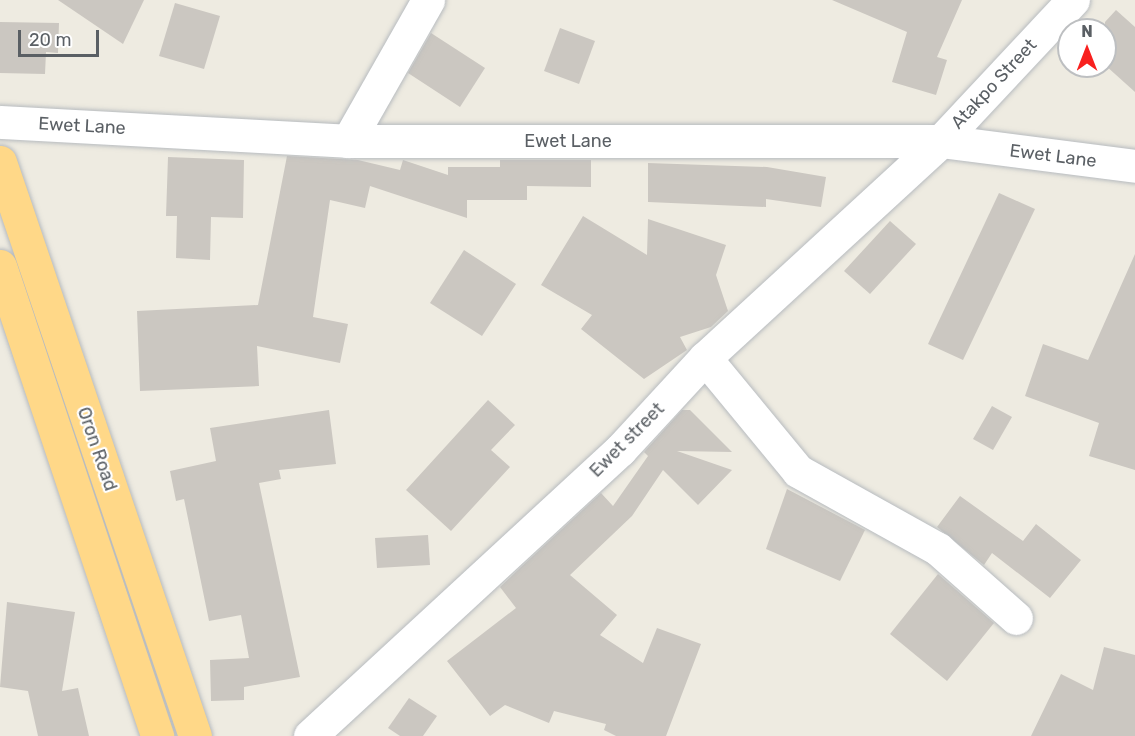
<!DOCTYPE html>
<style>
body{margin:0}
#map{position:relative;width:1135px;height:736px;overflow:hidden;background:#eeebe1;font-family:Rubik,sans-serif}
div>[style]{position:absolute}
.building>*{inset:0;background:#cbc7c1}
.roads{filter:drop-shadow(0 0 2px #b7bbbf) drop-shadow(0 0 2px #b7bbbf)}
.minor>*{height:33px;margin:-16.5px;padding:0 16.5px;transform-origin:16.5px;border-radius:16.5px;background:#fff}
.highway>*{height:33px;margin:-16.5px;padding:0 16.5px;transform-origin:16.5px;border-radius:16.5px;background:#ffd888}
span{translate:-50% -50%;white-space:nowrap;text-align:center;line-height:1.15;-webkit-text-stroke:4.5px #fff;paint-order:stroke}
.street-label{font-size:18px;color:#5a5f64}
.north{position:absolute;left:1057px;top:18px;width:60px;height:60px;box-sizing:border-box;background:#fff;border:2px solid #bdbfc1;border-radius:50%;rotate:0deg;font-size:16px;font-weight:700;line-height:24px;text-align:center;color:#5a5f64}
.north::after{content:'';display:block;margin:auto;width:21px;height:27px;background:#f8201e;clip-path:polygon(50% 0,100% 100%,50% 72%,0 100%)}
.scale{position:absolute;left:18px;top:30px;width:81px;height:27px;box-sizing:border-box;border:3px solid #5a5f64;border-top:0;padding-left:8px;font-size:18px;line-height:21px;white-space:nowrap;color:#5a5f64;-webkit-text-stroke:4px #fff;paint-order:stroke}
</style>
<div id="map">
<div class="building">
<i style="clip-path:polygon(58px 0,144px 0,123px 44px)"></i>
<i style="clip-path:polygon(832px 0,962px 0,937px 57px,947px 60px,936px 95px,892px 82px,907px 32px)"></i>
<i style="clip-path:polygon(175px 3px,220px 16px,204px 69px,159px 56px)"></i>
<i style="clip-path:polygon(1116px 10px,1135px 27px,1135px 92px,1105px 65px,1105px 22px)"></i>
<i style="clip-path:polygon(0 22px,59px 23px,58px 53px,46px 52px,45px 74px,0 73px)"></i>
<i style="clip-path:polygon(560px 28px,595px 41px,579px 84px,544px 71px)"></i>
<i style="clip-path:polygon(431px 33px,485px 68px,460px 107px,408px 73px)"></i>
<i style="clip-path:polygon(287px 156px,358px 160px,400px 170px,403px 160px,448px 175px,448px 167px,500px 167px,500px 160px,591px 160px,591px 187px,527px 186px,527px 200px,467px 200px,467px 218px,370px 186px,365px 208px,330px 200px,313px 317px,348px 324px,340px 363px,257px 346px,259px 386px,140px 391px,137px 311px,258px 305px)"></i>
<i style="clip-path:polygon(168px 157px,244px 160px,243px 218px,211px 217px,210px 260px,176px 258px,177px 216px,166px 216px)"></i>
<i style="clip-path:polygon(648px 163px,767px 167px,826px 177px,821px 207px,766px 199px,766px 207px,648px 202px)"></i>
<i style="clip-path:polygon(999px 193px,1035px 209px,963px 360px,928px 344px)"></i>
<i style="clip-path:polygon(583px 216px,647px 255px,648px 219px,726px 245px,716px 275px,728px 311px,711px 327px,680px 337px,687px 350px,644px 379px,581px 329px,592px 315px,541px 285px)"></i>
<i style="clip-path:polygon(890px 221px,916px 244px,870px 294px,844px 271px)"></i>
<i style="clip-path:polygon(464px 250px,516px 284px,482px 336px,430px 303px)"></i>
<i style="clip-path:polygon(1135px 254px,1135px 470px,1089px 456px,1099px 423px,1025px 396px,1043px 344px,1088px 360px)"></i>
<i style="clip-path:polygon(488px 400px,515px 425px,491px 450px,510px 467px,451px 531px,406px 490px)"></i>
<i style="clip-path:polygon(992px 406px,1012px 417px,993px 450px,973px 439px)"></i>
<i style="clip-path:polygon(329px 410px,336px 464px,279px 470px,281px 479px,259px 483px,300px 677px,244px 687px,244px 700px,211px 701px,210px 660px,249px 658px,241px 615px,209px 621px,184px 499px,176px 501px,170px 471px,216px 461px,210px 428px)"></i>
<i style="clip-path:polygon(682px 410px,690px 410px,732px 452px,677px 451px,732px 470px,698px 505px,663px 470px,632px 516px,570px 575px,617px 615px,600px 635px,643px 663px,657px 628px,701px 644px,666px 736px,616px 736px,604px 730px,606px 724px,554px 711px,549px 723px,505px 705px,490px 716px,447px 661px,516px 608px,500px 587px,521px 567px,601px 493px,613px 506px,648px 456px,644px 452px)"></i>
<i style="clip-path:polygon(787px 489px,865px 530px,840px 581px,766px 549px)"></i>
<i style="clip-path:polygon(960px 496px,1023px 541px,1036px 524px,1081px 560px,1050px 598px,992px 553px,984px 565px,937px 527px)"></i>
<i style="clip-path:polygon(428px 535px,430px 565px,377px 568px,375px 538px)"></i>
<i style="clip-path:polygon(938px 574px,994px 623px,947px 681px,890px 634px)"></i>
<i style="clip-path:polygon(7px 602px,75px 612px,62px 691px,78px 688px,89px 736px,38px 736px,28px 691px,0 687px)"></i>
<i style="clip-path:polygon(1104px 647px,1135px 655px,1135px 736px,1031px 736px,1061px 674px,1093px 690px)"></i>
<i style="clip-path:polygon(409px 698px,437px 716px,423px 736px,400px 736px,388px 728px)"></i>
</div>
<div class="roads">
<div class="minor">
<i style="left:0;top:122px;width:349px;rotate:3.1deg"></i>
<i style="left:348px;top:141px;width:593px"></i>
<i style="left:941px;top:141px;width:196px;rotate:7.3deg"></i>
<i style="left:348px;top:141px;width:162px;rotate:-60.4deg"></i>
<i style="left:705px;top:358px;width:146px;rotate:50.5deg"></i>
<i style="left:798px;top:471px;width:160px;rotate:29.1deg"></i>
<i style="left:938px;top:549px;width:104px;rotate:41.5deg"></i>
<i style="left:310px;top:736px;width:422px;rotate:-42.7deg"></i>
<i style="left:620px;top:450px;width:125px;rotate:-47.3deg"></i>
<i style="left:705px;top:358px;width:321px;rotate:-42.6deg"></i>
<i style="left:941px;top:141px;width:193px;rotate:-46.9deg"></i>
</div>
<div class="highway">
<i style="left:0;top:162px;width:606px;rotate:71.24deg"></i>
<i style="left:0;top:266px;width:496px;rotate:71.5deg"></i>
</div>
</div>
<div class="street-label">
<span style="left:994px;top:84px;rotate:-47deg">Atakpo Street</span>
<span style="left:82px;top:126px;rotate:3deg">Ewet Lane</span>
<span style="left:568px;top:141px">Ewet Lane</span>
<span style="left:1053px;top:156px;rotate:7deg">Ewet Lane</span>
<span style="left:627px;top:440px;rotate:-45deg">Ewet street</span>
<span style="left:97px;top:449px;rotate:71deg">Oron Road</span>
</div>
<div class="north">N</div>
<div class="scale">20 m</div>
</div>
